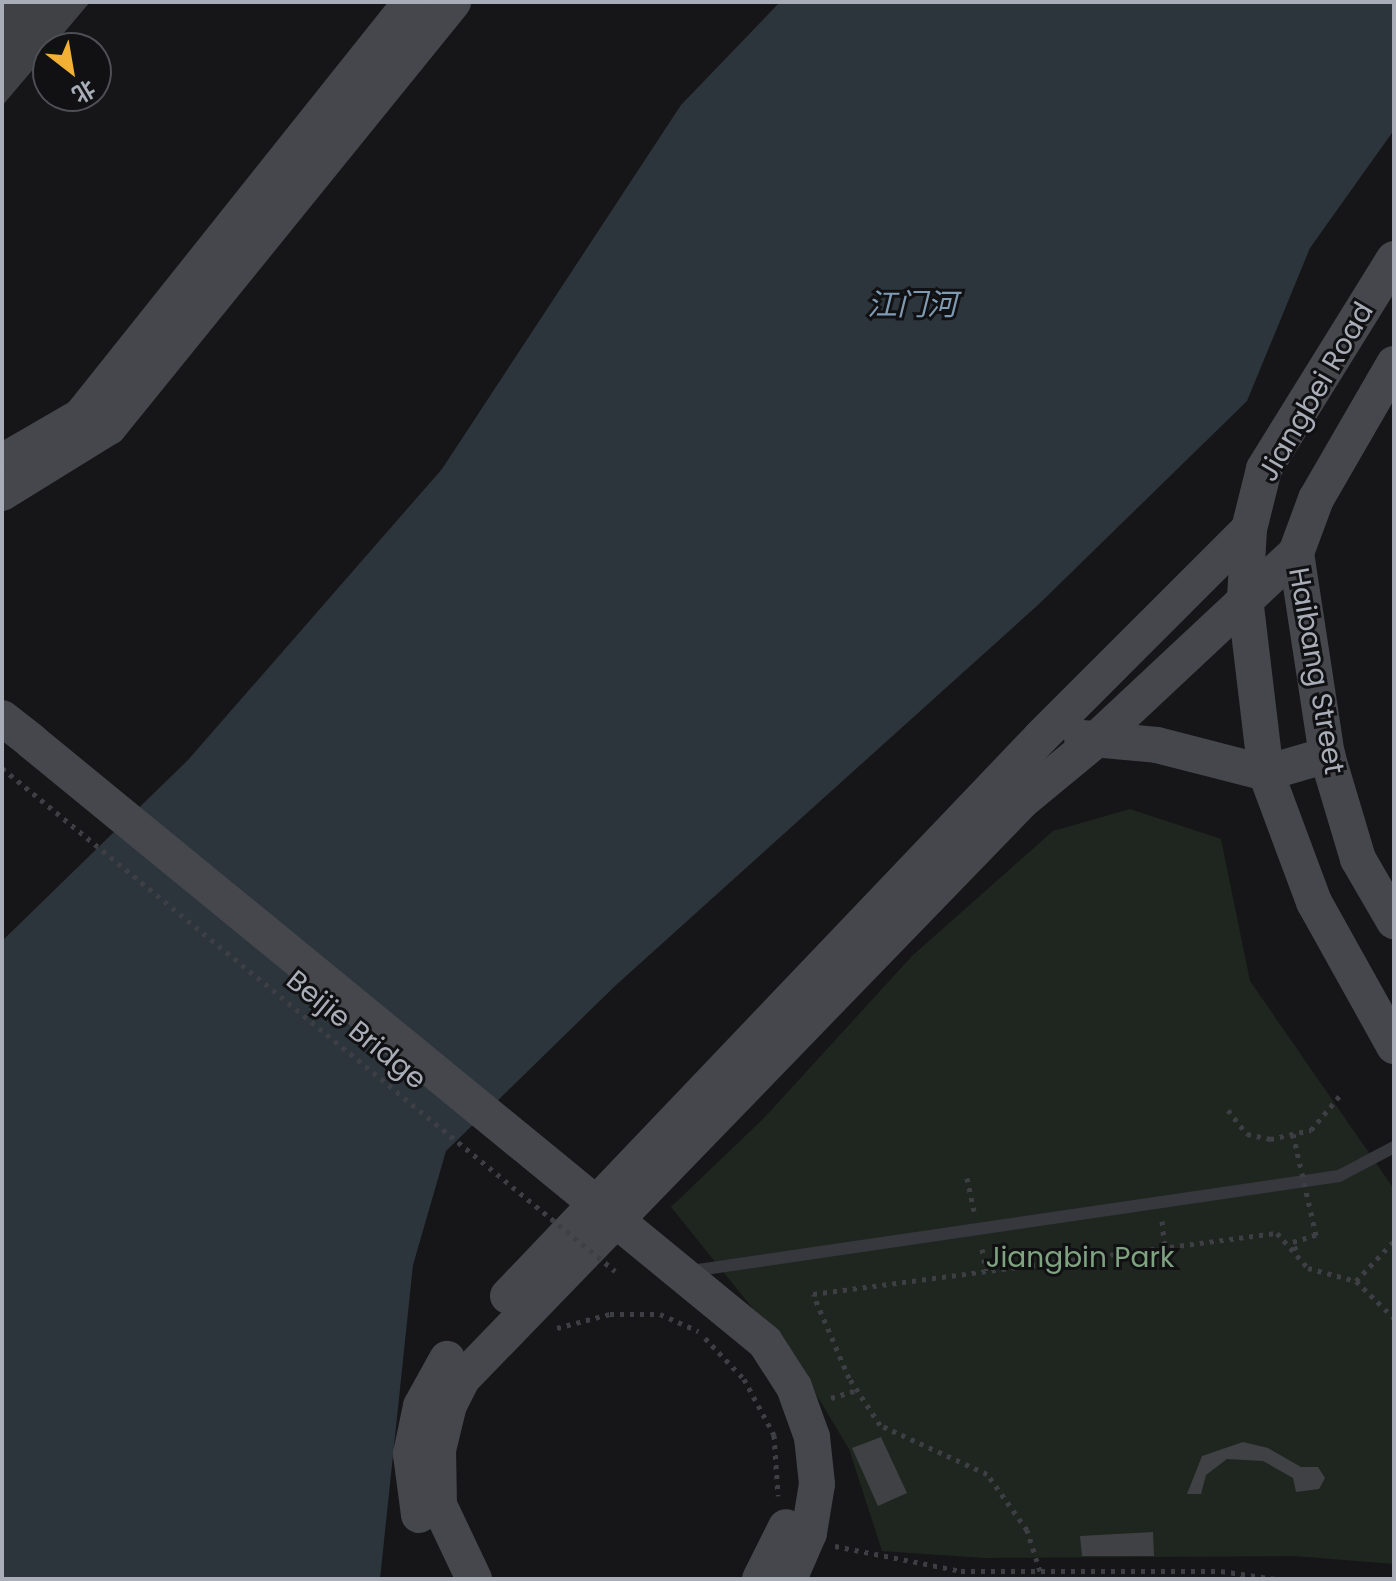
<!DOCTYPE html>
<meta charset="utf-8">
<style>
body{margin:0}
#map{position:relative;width:1396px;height:1581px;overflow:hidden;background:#161618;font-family:Poppins,"Noto Sans SC",sans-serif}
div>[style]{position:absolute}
.green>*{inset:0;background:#1e261f}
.water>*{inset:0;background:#2c353c}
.building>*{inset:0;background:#404145}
.path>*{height:5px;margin-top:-2.5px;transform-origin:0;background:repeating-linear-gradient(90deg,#3d3f44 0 4px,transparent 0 10px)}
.lane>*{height:12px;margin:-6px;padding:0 6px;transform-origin:6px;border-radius:6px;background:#37383d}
.secondary>*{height:36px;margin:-18px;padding:0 18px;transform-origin:18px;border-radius:18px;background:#45474d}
.path-bridge>*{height:5px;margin-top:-2.5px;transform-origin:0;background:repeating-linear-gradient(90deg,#3d3f44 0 4px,transparent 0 10px)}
.secondary-bridge>*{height:36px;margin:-18px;padding:0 18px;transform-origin:18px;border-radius:18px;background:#45474d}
span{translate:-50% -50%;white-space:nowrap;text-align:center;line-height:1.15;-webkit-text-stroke:6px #111113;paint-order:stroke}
.street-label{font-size:28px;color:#a8adb8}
.park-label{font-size:28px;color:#7fa381}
.water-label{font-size:30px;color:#7f9bb3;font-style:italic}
.frame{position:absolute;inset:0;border:4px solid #a8adb8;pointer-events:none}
.north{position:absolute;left:32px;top:32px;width:80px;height:80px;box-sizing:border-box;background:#111113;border:2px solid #4d4f55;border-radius:50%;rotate:149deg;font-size:22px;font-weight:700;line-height:32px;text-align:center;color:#a8adb8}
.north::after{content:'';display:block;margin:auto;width:28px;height:36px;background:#f2b134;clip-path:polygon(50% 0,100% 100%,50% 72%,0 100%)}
</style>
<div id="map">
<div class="green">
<i style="clip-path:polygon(1130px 809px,1221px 839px,1250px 981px,1394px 1189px,1394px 1564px,1293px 1556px,984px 1558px,882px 1551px,849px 1449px,799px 1366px,671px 1207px,764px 1118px,912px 956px,1053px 831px)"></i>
</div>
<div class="water">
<i style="clip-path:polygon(780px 2px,1394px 2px,1394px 130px,1310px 248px,1247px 401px,1039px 604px,615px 986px,446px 1151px,413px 1265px,380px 1579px,2px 1579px,2px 941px,188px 760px,442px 469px,681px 105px)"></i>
</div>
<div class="building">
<i style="clip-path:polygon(2px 2px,90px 2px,2px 106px)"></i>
<i style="clip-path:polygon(881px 1437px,907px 1493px,878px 1506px,852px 1448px)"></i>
<i style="clip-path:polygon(1243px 1442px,1268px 1448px,1301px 1467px,1318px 1467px,1325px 1478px,1319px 1489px,1296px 1492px,1293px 1478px,1263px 1461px,1227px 1459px,1206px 1475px,1201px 1494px,1187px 1494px,1202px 1456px)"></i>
<i style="clip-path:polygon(1153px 1532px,1154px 1556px,1082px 1556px,1080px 1536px)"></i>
</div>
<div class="path">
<i style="left:1228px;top:1110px;width:31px;rotate:52deg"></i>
<i style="left:1247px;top:1134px;width:24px;rotate:12deg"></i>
<i style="left:1270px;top:1139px;width:42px;rotate:-12.4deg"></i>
<i style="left:1311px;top:1130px;width:48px;rotate:-50deg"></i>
<i style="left:967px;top:1178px;width:34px;rotate:78deg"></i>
<i style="left:1162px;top:1221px;width:27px;rotate:84deg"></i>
<i style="left:982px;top:1249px;width:22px;rotate:80deg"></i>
<i style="left:1296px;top:1250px;width:9px;rotate:-111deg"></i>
<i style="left:1293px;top:1242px;width:24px;rotate:-17deg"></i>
<i style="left:1356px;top:1281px;width:53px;rotate:44.2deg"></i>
<i style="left:557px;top:1328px;width:55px;rotate:-14.8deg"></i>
<i style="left:610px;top:1314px;width:50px"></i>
<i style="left:660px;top:1314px;width:42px;rotate:24.1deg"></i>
<i style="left:705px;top:1338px;width:57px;rotate:46.4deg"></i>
<i style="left:744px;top:1379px;width:64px;rotate:61.8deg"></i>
<i style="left:774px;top:1435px;width:61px;rotate:86.2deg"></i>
<i style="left:831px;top:1398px;width:27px;rotate:-17deg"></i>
<i style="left:835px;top:1546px;width:128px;rotate:11.2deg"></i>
<i style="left:961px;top:1571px;width:260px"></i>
<i style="left:1221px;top:1571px;width:55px;rotate:8.4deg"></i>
<i style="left:1040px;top:1571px;width:43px;rotate:-107.6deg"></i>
<i style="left:1027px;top:1530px;width:69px;rotate:-125.5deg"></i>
<i style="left:987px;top:1474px;width:118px;rotate:-155.4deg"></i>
<i style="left:880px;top:1425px;width:56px;rotate:-123.4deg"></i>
<i style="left:849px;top:1378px;width:91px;rotate:-113.2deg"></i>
<i style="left:813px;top:1294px;width:468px;rotate:-7.5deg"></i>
<i style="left:1277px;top:1233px;width:47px;rotate:48.5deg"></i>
<i style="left:1308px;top:1268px;width:50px;rotate:15.2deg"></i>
<i style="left:1356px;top:1281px;width:55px;rotate:-46.5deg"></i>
</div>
<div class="lane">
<i style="left:698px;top:1270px;width:648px;rotate:-8.34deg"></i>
<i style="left:1339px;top:1176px;width:62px;rotate:-27.8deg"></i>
</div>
<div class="secondary">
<i style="left:1394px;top:259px;width:247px;rotate:121.8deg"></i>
<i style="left:1264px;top:469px;width:62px;rotate:104deg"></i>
<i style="left:1249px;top:529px;width:69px;rotate:93.3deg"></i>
<i style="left:1245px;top:598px;width:176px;rotate:83.2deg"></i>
<i style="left:1266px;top:773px;width:138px;rotate:69.6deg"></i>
<i style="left:1314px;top:902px;width:165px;rotate:60.9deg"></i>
<i style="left:2px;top:462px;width:91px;rotate:-30.2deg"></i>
<i style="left:81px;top:416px;width:529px;rotate:-51.44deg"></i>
<i style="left:2px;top:493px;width:126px;rotate:-31.7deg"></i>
<i style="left:109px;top:427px;width:547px;rotate:-51.01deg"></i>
<i style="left:1296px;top:553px;width:204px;rotate:81.3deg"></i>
<i style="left:1327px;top:755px;width:109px;rotate:73.4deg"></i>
<i style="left:1358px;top:859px;width:72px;rotate:59.9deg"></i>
<i style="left:2px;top:718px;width:37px;rotate:38deg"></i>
<i style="left:1082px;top:738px;width:75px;rotate:5.3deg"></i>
<i style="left:1157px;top:745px;width:113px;rotate:14.4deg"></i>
<i style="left:1266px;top:773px;width:64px;rotate:-16.4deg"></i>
<i style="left:508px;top:1296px;width:772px;rotate:-46.36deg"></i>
<i style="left:1041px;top:737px;width:294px;rotate:-45deg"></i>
<i style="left:419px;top:1515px;width:62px;rotate:-97.5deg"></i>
<i style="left:411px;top:1454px;width:49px;rotate:-78.2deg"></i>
<i style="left:421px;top:1406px;width:54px;rotate:-61deg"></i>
<i style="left:474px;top:1579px;width:82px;rotate:-115.3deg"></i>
<i style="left:439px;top:1505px;width:55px;rotate:-91deg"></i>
<i style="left:438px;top:1450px;width:46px;rotate:-76.3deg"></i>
<i style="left:449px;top:1405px;width:30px;rotate:-63deg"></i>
<i style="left:463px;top:1378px;width:803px;rotate:-45.91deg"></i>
<i style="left:1022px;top:801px;width:97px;rotate:-39.6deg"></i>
<i style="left:1097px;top:739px;width:272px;rotate:-43.1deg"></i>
<i style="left:1296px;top:553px;width:58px;rotate:-69.7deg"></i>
<i style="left:1316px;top:499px;width:156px;rotate:-60deg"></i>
</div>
<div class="path-bridge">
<i style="left:2px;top:768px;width:793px;rotate:39.37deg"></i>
<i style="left:1293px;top:1134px;width:104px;rotate:77.2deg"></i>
</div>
<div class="secondary-bridge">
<i style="left:31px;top:741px;width:949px;rotate:39.31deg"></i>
<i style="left:765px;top:1342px;width:54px;rotate:57.2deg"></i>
<i style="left:794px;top:1387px;width:53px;rotate:70.2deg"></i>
<i style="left:812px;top:1437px;width:47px;rotate:83.9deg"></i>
<i style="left:817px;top:1484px;width:50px;rotate:99.3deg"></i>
<i style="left:809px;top:1533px;width:50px;rotate:113.5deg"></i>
<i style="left:760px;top:1579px;width:58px;rotate:-63.4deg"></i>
</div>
<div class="street-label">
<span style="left:1316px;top:392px;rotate:-60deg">Jiangbei Road</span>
<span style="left:1316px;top:671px;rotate:80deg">Haibang Street</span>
<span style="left:356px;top:1030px;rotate:39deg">Beijie Bridge</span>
</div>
<div class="park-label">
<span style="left:1080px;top:1258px">Jiangbin Park</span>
</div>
<div class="water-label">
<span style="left:912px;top:305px">江门河</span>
</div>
<div class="frame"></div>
<div class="north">北</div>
</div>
